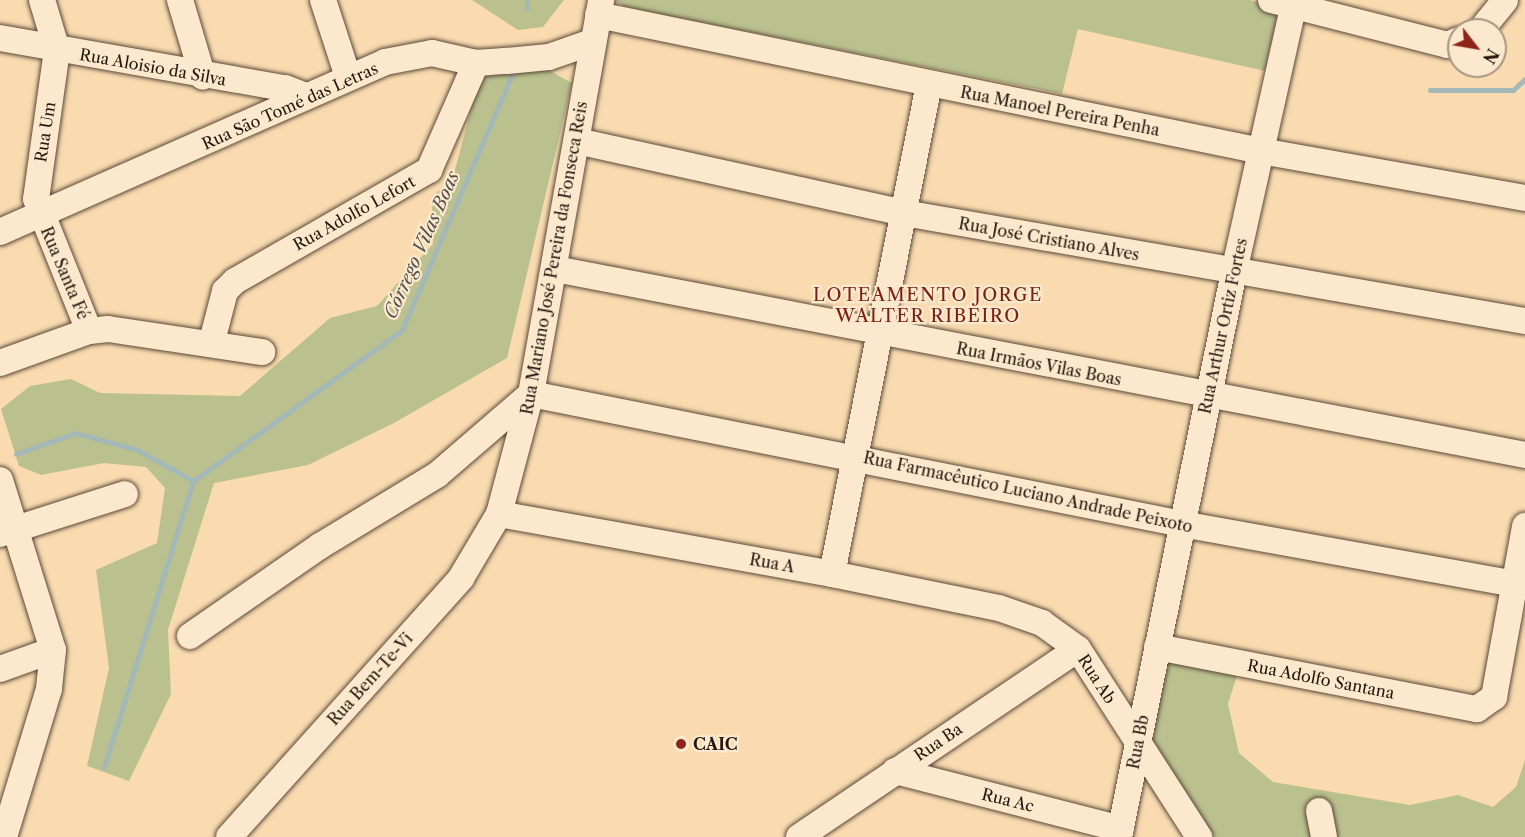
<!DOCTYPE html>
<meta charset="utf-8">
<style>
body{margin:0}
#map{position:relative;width:1525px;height:837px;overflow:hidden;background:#fadbb0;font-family:"Libre Caslon Text",serif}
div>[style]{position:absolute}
.green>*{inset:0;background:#bac18e}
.stream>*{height:5px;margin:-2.5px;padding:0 2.5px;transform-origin:2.5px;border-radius:2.5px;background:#a4b8b7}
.roads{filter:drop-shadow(0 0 2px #5a4939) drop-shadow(0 0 2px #5a4939)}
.minor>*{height:26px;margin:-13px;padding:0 13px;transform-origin:13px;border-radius:13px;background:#fce8cc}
.dots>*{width:16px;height:16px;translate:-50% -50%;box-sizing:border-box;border:3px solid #fce8cc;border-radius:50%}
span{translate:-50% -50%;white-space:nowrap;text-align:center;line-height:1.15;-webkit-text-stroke:4.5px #fce8cc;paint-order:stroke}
.street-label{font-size:16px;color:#251811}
.poi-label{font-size:16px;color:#251811;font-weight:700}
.left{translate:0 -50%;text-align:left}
.water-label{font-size:18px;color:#51504b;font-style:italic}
.neighbourhood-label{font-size:18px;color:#7a1f14;letter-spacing:1.5px}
.north{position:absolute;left:1447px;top:18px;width:60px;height:60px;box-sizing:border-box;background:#fce8cc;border:2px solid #a69581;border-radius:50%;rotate:121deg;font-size:16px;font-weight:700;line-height:24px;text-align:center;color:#251811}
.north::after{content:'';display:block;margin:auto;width:21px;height:27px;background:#8f2418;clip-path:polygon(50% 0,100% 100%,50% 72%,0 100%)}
</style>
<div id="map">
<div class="green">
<i style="clip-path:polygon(472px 0,564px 0,543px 27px,518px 30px)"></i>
<i style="clip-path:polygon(615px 0,1250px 0,1279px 8px,1265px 71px,1078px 29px,1062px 94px,625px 7px)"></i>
<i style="clip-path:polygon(541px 66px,572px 83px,507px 358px,394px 423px,308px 465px,214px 483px,168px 630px,171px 694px,129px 781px,87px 766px,109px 668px,96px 570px,157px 543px,165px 488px,146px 467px,104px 463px,41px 475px,19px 466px,1px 409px,30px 386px,71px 379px,100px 393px,240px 396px,330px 318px,377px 306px,433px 244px,432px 196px,452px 181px,482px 68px)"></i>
<i style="clip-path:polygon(1168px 654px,1240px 666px,1228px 704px,1239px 753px,1273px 782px,1410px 805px,1458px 795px,1493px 807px,1516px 787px,1525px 760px,1525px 837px,1215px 837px,1150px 736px)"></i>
</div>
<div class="stream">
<i style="left:527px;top:8px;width:8px;rotate:-90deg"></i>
<i style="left:1430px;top:90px;width:83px"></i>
<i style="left:1513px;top:90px;width:16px;rotate:-43deg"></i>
<i style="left:16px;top:454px;width:63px;rotate:-19.6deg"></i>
<i style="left:75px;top:433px;width:65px;rotate:15.1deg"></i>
<i style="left:138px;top:450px;width:63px;rotate:29.4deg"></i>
<i style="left:193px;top:481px;width:258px;rotate:-35.8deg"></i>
<i style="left:402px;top:330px;width:285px;rotate:-66.7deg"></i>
<i style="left:104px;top:767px;width:300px;rotate:-72.7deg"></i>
</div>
<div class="roads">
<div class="minor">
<i style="left:42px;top:0;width:52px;rotate:73.3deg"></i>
<i style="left:57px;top:50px;width:150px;rotate:98deg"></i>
<i style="left:36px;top:199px;width:142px;rotate:68.1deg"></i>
<i style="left:180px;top:0;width:80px;rotate:73.4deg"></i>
<i style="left:323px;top:0;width:81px;rotate:72deg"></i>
<i style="left:1271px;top:0;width:182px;rotate:14.3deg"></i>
<i style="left:1447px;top:45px;width:13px;rotate:-23deg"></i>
<i style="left:598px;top:15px;width:677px;rotate:11.59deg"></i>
<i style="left:1261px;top:151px;width:268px;rotate:10.1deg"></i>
<i style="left:1481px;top:30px;width:38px;rotate:-51deg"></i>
<i style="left:0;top:38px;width:289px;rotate:10deg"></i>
<i style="left:285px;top:88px;width:22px;rotate:21deg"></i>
<i style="left:577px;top:141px;width:335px;rotate:12.4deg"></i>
<i style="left:904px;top:213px;width:630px;rotate:9.87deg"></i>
<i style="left:0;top:232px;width:421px;rotate:-23.8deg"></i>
<i style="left:385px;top:62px;width:48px;rotate:-10.8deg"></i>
<i style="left:432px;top:53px;width:45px;rotate:12.8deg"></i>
<i style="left:476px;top:63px;width:31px;rotate:-4deg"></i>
<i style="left:507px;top:61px;width:42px;rotate:-5.4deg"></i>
<i style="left:549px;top:57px;width:46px;rotate:-19.2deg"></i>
<i style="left:555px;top:269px;width:988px;rotate:10.85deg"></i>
<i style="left:212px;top:341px;width:52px;rotate:-75.4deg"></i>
<i style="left:225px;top:291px;width:14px;rotate:-45deg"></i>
<i style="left:235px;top:281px;width:224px;rotate:-29.8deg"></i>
<i style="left:429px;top:170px;width:117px;rotate:-66.3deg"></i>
<i style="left:0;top:363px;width:95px;rotate:-19.8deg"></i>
<i style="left:89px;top:331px;width:19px;rotate:-6deg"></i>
<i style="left:108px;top:329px;width:156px;rotate:8.5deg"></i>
<i style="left:0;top:480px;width:178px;rotate:72.7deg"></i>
<i style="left:53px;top:650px;width:39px;rotate:96deg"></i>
<i style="left:49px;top:689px;width:155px;rotate:106.9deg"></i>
<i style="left:499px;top:514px;width:338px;rotate:10.2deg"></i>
<i style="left:832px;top:574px;width:170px;rotate:11.5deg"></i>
<i style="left:999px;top:608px;width:46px;rotate:19.2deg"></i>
<i style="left:1042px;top:623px;width:44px;rotate:35.8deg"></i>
<i style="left:1078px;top:649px;width:224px;rotate:57.2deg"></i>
<i style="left:0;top:534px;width:131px;rotate:-17.7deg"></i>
<i style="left:832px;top:574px;width:499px;rotate:-78.8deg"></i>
<i style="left:190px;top:636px;width:158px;rotate:-34.7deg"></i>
<i style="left:320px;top:546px;width:137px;rotate:-31.3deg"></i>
<i style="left:437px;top:475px;width:124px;rotate:-40.8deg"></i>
<i style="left:531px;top:394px;width:664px;rotate:11.29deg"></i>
<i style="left:1182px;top:524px;width:349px;rotate:10.2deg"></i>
<i style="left:1157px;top:647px;width:326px;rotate:11deg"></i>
<i style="left:1477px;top:709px;width:21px;rotate:-35deg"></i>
<i style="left:1494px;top:697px;width:174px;rotate:-79.7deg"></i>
<i style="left:0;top:669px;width:56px;rotate:-19.7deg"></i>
<i style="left:895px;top:771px;width:233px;rotate:14.4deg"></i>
<i style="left:1319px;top:811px;width:26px;rotate:79deg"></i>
<i style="left:229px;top:837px;width:348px;rotate:-48.1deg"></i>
<i style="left:461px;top:578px;width:74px;rotate:-59.3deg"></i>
<i style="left:499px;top:514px;width:124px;rotate:-75.1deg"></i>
<i style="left:531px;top:394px;width:400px;rotate:-79.9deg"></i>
<i style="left:799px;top:837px;width:336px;rotate:-34deg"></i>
<i style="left:1119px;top:837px;width:577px;rotate:-78.5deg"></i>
<i style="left:1234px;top:272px;width:279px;rotate:-77.4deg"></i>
</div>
</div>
<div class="dots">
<i style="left:681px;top:744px;background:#8f2418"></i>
</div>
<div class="street-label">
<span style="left:153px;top:67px;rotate:10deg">Rua Aloisio da Silva</span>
<span style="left:290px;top:106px;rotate:-24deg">Rua São Tomé das Letras</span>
<span style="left:1060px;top:111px;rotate:11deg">Rua Manoel Pereira Penha</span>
<span style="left:45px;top:132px;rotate:-81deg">Rua Um</span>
<span style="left:354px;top:213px;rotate:-29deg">Rua Adolfo Lefort</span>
<span style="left:1049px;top:239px;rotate:10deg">Rua José Cristiano Alves</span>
<span style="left:554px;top:258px;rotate:-80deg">Rua Mariano José Pereira da Fonseca Reis</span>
<span style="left:65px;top:273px;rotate:67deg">Rua Santa Fé</span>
<span style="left:1223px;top:326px;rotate:-78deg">Rua Arthur Ortiz Fortes</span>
<span style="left:1039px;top:364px;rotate:11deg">Rua Irmãos Vilas Boas</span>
<span style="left:1028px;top:492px;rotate:12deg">Rua Farmacêutico Luciano Andrade Peixoto</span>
<span style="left:772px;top:563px;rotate:10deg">Rua A</span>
<span style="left:370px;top:679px;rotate:-48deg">Rua Bem-Te-Vi</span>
<span style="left:1097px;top:679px;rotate:57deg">Rua Ab</span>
<span style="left:1321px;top:679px;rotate:11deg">Rua Adolfo Santana</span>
<span style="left:938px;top:742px;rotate:-34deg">Rua Ba</span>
<span style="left:1138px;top:742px;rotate:-79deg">Rua Bb</span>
<span style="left:1008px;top:800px;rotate:14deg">Rua Ac</span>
</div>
<div class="poi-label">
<span class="left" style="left:693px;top:744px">CAIC</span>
</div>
<div class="water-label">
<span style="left:422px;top:245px;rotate:-66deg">Córrego Vilas Boas</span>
</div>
<div class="neighbourhood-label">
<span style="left:928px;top:306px">LOTEAMENTO JORGE<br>WALTER RIBEIRO</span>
</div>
<div class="north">N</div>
</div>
